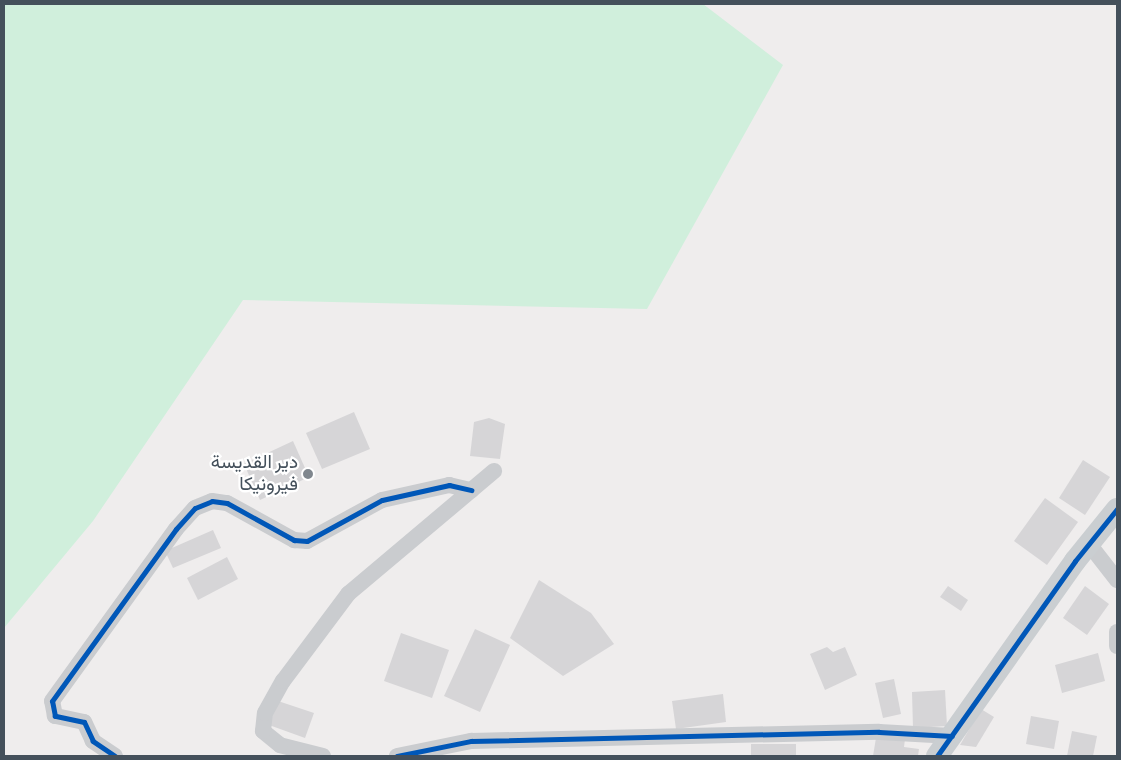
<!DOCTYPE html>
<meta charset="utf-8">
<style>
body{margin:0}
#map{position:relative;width:1121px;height:760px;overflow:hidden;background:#efeded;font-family:"Sofia Sans Condensed",Vazirmatn,sans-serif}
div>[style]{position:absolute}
.green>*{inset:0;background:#d0efdc}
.building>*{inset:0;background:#d6d5d7}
.street>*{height:16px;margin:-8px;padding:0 8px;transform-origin:8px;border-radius:8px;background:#cacccf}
.secondary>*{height:22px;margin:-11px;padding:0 11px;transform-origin:11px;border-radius:11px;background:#caced1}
.cycleway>*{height:5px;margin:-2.5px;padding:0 2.5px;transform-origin:2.5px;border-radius:2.5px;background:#0057b8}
.dots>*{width:14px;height:14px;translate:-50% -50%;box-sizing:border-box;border:2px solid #fff;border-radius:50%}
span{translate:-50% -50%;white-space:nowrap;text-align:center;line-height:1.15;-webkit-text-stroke:4.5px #fff;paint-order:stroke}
.poi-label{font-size:19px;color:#44505b}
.right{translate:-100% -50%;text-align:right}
.frame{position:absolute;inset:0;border:5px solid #44505b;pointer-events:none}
</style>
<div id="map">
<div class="green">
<i style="clip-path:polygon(4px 4px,703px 4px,783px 65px,647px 309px,243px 300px,93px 521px,4px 628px)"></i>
</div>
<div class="building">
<i style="clip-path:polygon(354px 412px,370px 449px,322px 469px,306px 433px)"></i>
<i style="clip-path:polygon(489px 418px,505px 424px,500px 459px,470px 456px,474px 422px)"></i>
<i style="clip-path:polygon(293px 441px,309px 477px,260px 500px,244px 464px)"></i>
<i style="clip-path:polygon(1083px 460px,1110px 477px,1085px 515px,1059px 498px)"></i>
<i style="clip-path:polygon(1045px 498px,1078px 522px,1047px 565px,1014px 541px)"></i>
<i style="clip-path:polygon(213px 530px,221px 548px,173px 568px,165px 551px)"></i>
<i style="clip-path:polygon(227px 557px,238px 579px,198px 600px,187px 578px)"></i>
<i style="clip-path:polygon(539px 580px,591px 613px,614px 644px,563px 676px,510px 638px)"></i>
<i style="clip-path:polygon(948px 586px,968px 600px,961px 611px,940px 597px)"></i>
<i style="clip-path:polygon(1085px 586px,1109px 604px,1087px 635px,1063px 618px)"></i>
<i style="clip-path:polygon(475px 629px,510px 645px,480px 712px,444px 696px)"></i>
<i style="clip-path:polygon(401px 633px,449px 650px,432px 698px,384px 681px)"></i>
<i style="clip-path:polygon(827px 647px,833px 652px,845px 647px,857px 675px,825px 690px,810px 654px)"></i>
<i style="clip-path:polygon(1098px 653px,1105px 681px,1062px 693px,1055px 665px)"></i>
<i style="clip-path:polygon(894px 679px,901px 714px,883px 718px,875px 683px)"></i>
<i style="clip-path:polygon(945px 690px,947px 726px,913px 728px,912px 692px)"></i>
<i style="clip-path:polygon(723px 694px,726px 722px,676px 729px,672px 701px)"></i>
<i style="clip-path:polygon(278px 701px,314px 713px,305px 738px,269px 725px)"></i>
<i style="clip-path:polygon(981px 709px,994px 717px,976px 747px,960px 745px)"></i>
<i style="clip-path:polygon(1031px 716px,1059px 721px,1054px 749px,1026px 744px)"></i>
<i style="clip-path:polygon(1072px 731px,1097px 736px,1093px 756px,1067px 756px)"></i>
<i style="clip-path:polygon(876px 738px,905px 739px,904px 747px,919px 749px,918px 756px,873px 756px)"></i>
<i style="clip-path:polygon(751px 744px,796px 744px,796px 756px,751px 756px)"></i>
</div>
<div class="street">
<i style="left:1089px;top:544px;width:46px;rotate:52.1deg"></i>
<i style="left:1117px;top:632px;width:14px;rotate:90deg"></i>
<i style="left:115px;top:756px;width:27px;rotate:-146deg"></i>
<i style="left:93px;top:741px;width:21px;rotate:-115deg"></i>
<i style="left:84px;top:722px;width:30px;rotate:-168deg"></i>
<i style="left:55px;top:716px;width:15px;rotate:-101deg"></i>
<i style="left:52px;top:701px;width:212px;rotate:-54.2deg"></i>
<i style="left:176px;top:529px;width:28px;rotate:-48deg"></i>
<i style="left:195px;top:508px;width:18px;rotate:-22deg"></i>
<i style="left:212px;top:501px;width:15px;rotate:8deg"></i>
<i style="left:227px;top:503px;width:77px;rotate:28.9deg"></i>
<i style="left:294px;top:540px;width:13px;rotate:4deg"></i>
<i style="left:307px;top:541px;width:85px;rotate:-28.7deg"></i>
<i style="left:382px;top:500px;width:69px;rotate:-12.6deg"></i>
<i style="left:449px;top:485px;width:23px;rotate:13deg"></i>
<i style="left:323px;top:756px;width:44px;rotate:-165.7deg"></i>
<i style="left:280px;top:745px;width:22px;rotate:-141deg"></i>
<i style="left:263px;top:731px;width:18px;rotate:-84deg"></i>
<i style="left:265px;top:713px;width:37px;rotate:-61deg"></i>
<i style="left:283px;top:681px;width:109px;rotate:-53.2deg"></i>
<i style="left:348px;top:594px;width:191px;rotate:-40.1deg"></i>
<i style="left:397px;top:756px;width:76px;rotate:-11.5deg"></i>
<i style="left:471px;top:741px;width:408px;rotate:-1.3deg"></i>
<i style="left:879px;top:732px;width:73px;rotate:3.1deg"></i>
</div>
<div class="secondary">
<i style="left:937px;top:756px;width:239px;rotate:-54.7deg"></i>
<i style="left:1075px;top:561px;width:67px;rotate:-51.1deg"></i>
</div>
<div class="cycleway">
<i style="left:115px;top:756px;width:27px;rotate:-146deg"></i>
<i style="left:93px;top:741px;width:21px;rotate:-115deg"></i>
<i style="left:84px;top:722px;width:30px;rotate:-168deg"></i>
<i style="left:55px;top:716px;width:15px;rotate:-101deg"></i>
<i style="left:52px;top:701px;width:212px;rotate:-54.2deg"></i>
<i style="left:176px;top:529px;width:28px;rotate:-48deg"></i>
<i style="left:195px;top:508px;width:18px;rotate:-22deg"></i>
<i style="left:212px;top:501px;width:15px;rotate:8deg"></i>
<i style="left:227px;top:503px;width:77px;rotate:28.9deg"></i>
<i style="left:294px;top:540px;width:13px;rotate:4deg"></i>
<i style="left:307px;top:541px;width:85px;rotate:-28.7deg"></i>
<i style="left:382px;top:500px;width:69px;rotate:-12.6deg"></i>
<i style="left:449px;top:485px;width:23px;rotate:13deg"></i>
<i style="left:397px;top:756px;width:76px;rotate:-11.5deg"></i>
<i style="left:471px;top:741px;width:408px;rotate:-1.3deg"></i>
<i style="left:879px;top:732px;width:73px;rotate:3.1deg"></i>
<i style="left:937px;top:756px;width:239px;rotate:-54.7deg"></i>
<i style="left:1075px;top:561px;width:67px;rotate:-51.1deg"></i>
</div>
<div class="dots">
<i style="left:308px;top:474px;background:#80878e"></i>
</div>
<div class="poi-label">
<span class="right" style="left:298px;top:474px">دير القديسة<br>فيرونيكا</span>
</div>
<div class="frame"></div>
</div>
